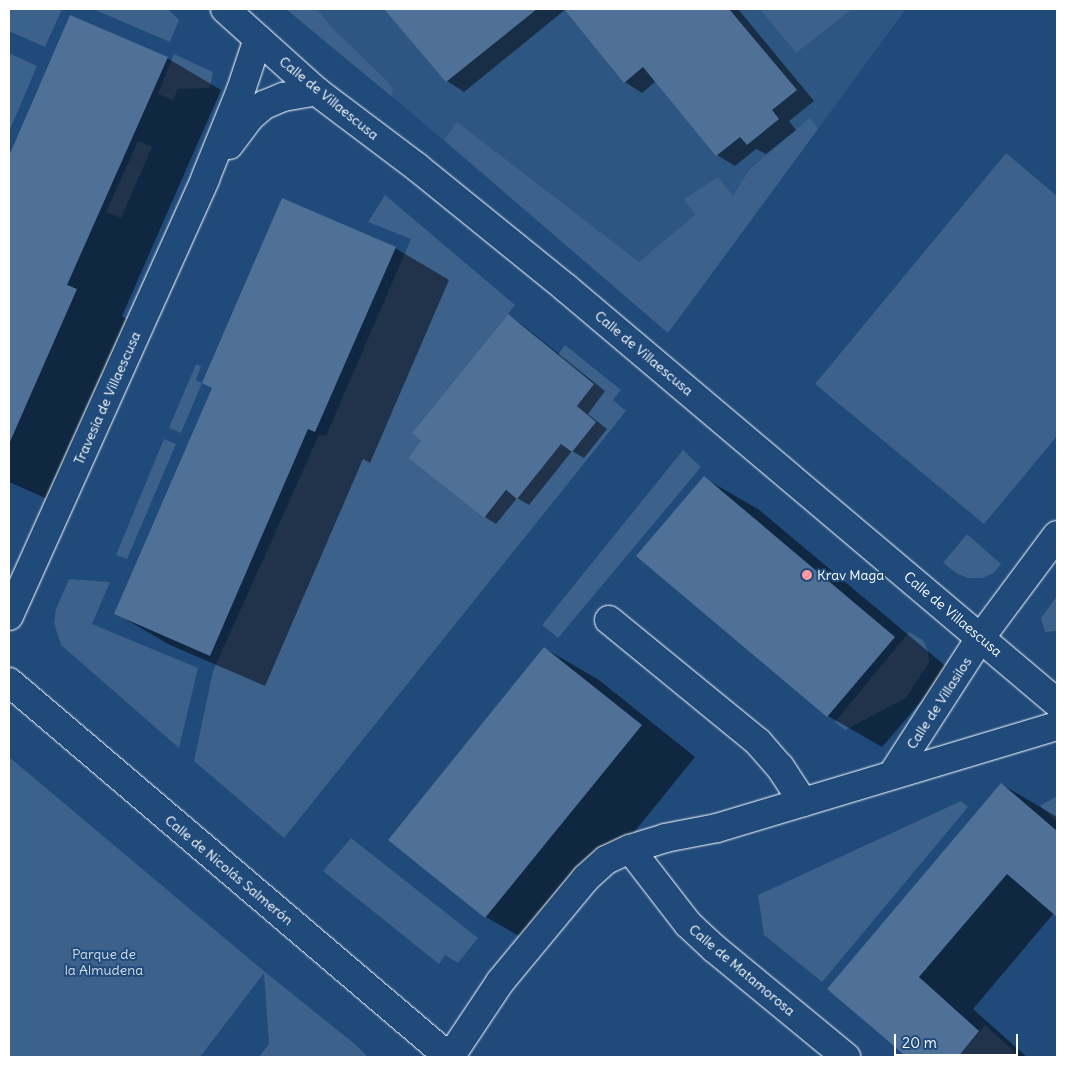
<!DOCTYPE html>
<meta charset="utf-8">
<style>
body{margin:0}
#map{position:relative;width:1066px;height:1066px;overflow:hidden;background:#1f4a7a;font-family:Delius,sans-serif}
div>[style]{position:absolute}
.built>*{inset:0;background:#2e5683}
.green>*{inset:0;background:#3c618b}
.shadow>*{inset:0;background:#0007}
.building>*{inset:0;background:#507197}
.roads{filter:drop-shadow(0 0 1px #fff) drop-shadow(0 0 1px #fff)}
.minor>*{height:28px;margin:-14px;padding:0 14px;transform-origin:14px;border-radius:14px;background:#1f4a7a}
.dots>*{width:14px;height:14px;translate:-50% -50%;box-sizing:border-box;border:2px solid #1f4a7a;border-radius:50%}
span{translate:-50% -50%;white-space:nowrap;text-align:center;line-height:1.15;-webkit-text-stroke:4px #1f4a7a;paint-order:stroke}
.street-label{font-size:14px;color:#fff}
.poi-label{font-size:14px;color:#fff}
.left{translate:0 -50%;text-align:left}
.park-label{font-size:14px;color:#d8dfe8}
.frame{position:absolute;inset:0;border:10px solid #fff;pointer-events:none}
.scale{position:absolute;left:894px;top:1034px;width:124px;height:22px;box-sizing:border-box;border:2px solid #fff;border-top:0;padding-left:6px;font-size:15px;line-height:18px;white-space:nowrap;color:#fff;-webkit-text-stroke:4px #1f4a7a;paint-order:stroke}
</style>
<div id="map">
<div class="built">
<i style="clip-path:polygon(286px 9px,906px 9px,668px 333px,414px 115px)"></i>
</div>
<div class="green">
<i style="clip-path:polygon(9px 9px,62px 9px,45px 47px,9px 31px)"></i>
<i style="clip-path:polygon(93px 9px,168px 9px,179px 20px,170px 42px)"></i>
<i style="clip-path:polygon(286px 9px,317px 9px,332px 28px,387px 81px,393px 89px,391px 96px)"></i>
<i style="clip-path:polygon(760px 9px,852px 9px,796px 53px)"></i>
<i style="clip-path:polygon(9px 53px,37px 66px,9px 132px)"></i>
<i style="clip-path:polygon(174px 54px,213px 72px,210px 88px,178px 89px,173px 100px,158px 94px)"></i>
<i style="clip-path:polygon(810px 118px,818px 129px,668px 333px,444px 140px,457px 122px,639px 262px,695px 215px,684px 199px,718px 177px,733px 196px,749px 170px)"></i>
<i style="clip-path:polygon(138px 141px,152px 147px,121px 218px,106px 212px)"></i>
<i style="clip-path:polygon(1006px 153px,1057px 196px,1057px 436px,984px 524px,815px 384px)"></i>
<i style="clip-path:polygon(385px 195px,515px 305px,412px 433px,421px 441px,408px 458px,484px 518px,506px 491px,517px 499px,561px 444px,572px 452px,577px 406px,594px 383px,558px 355px,565px 345px,621px 390px,613px 400px,626px 411px,284px 838px,194px 761px,213px 671px,319px 435px,326px 436px,411px 239px,368px 222px)"></i>
<i style="clip-path:polygon(196px 364px,201px 366px,196px 380px,202px 383px,181px 433px,169px 428px)"></i>
<i style="clip-path:polygon(164px 439px,176px 444px,127px 559px,116px 555px)"></i>
<i style="clip-path:polygon(683px 450px,701px 467px,558px 638px,542px 625px)"></i>
<i style="clip-path:polygon(967px 534px,1001px 564px,994px 573px,982px 578px,968px 578px,958px 574px,943px 563px)"></i>
<i style="clip-path:polygon(69px 579px,110px 582px,92px 624px,198px 668px,179px 748px,61px 645px,54px 623px,56px 609px)"></i>
<i style="clip-path:polygon(1057px 596px,1057px 631px,1045px 632px,1041px 618px)"></i>
<i style="clip-path:polygon(909px 632px,923px 640px,928px 651px,929px 662px,906px 698px,845px 730px,835px 722px)"></i>
<i style="clip-path:polygon(9px 757px,265px 972px,356px 1045px,368px 1057px,259px 1057px,269px 1044px,264px 973px,200px 1057px,9px 1057px)"></i>
<i style="clip-path:polygon(1057px 796px,1057px 821px,1040px 806px)"></i>
<i style="clip-path:polygon(961px 801px,968px 807px,822px 982px,764px 935px,758px 895px)"></i>
<i style="clip-path:polygon(351px 838px,478px 938px,458px 963px,445px 955px,439px 964px,323px 871px)"></i>
<i style="clip-path:polygon(985px 1025px,1020px 1057px,958px 1057px)"></i>
</div>
<div class="shadow">
<i style="clip-path:polygon(385px 9px,738px 9px,814px 101px,789px 121px,796px 130px,766px 154px,756px 149px,735px 166px,717px 155px,656px 81px,642px 93px,625px 82px,566px 9px,464px 92px,447px 81px)"></i>
<i style="clip-path:polygon(71px 17px,167px 58px,221px 90px,122px 316px,131px 322px,52px 501px,9px 482px,9px 159px)"></i>
<i style="clip-path:polygon(395px 248px,449px 280px,370px 463px,363px 459px,265px 686px,170px 645px,115px 613px,213px 388px)"></i>
<i style="clip-path:polygon(508px 316px,520px 323px,605px 391px,588px 414px,607px 429px,584px 458px,572px 451px,529px 505px,517px 498px,496px 524px,485px 517px,410px 458px)"></i>
<i style="clip-path:polygon(704px 478px,758px 509px,949px 669px,882px 747px,828px 716px,638px 556px)"></i>
<i style="clip-path:polygon(544px 648px,599px 680px,695px 757px,540px 948px,486px 917px,389px 839px)"></i>
<i style="clip-path:polygon(1001px 784px,1057px 817px,1057px 916px,1054px 913px,973px 1009px,1027px 1057px,909px 1057px,829px 989px)"></i>
</div>
<div class="building">
<i style="clip-path:polygon(384px 9px,537px 9px,446px 82px)"></i>
<i style="clip-path:polygon(564px 9px,729px 9px,797px 90px,772px 110px,779px 119px,747px 145px,740px 137px,716px 156px,643px 67px,624px 83px)"></i>
<i style="clip-path:polygon(70px 15px,168px 57px,67px 285px,77px 289px,9px 444px,9px 156px)"></i>
<i style="clip-path:polygon(282px 198px,396px 247px,315px 432px,308px 429px,210px 656px,114px 614px,212px 388px,202px 383px)"></i>
<i style="clip-path:polygon(508px 314px,594px 384px,577px 406px,596px 422px,572px 452px,561px 444px,517px 499px,506px 490px,484px 518px,408px 458px,421px 441px,412px 433px)"></i>
<i style="clip-path:polygon(704px 476px,895px 637px,827px 717px,636px 556px)"></i>
<i style="clip-path:polygon(544px 647px,642px 725px,485px 918px,388px 840px)"></i>
<i style="clip-path:polygon(1001px 783px,1057px 831px,1057px 917px,1007px 874px,919px 977px,979px 1031px,958px 1057px,907px 1057px,827px 989px)"></i>
</div>
<div class="roads">
<div class="minor">
<i style="left:225px;top:9px;width:122px;rotate:42deg"></i>
<i style="left:316px;top:91px;width:128px;rotate:37deg"></i>
<i style="left:418px;top:168px;width:191px;rotate:39deg"></i>
<i style="left:566px;top:288px;width:643px;rotate:40.2deg"></i>
<i style="left:229px;top:145px;width:34px;rotate:-53deg"></i>
<i style="left:249px;top:118px;width:20px;rotate:-41deg"></i>
<i style="left:264px;top:105px;width:21px;rotate:-23deg"></i>
<i style="left:283px;top:97px;width:34px;rotate:-10deg"></i>
<i style="left:9px;top:616px;width:479px;rotate:-65.8deg"></i>
<i style="left:205px;top:179px;width:96px;rotate:-68deg"></i>
<i style="left:241px;top:90px;width:54px;rotate:-71.6deg"></i>
<i style="left:609px;top:620px;width:193px;rotate:39.3deg"></i>
<i style="left:758px;top:742px;width:33px;rotate:49deg"></i>
<i style="left:780px;top:767px;width:42px;rotate:56.7deg"></i>
<i style="left:9px;top:682px;width:578px;rotate:40.44deg"></i>
<i style="left:892px;top:775px;width:164px;rotate:-57.2deg"></i>
<i style="left:981px;top:637px;width:127px;rotate:-53.3deg"></i>
<i style="left:630px;top:849px;width:95px;rotate:52.3deg"></i>
<i style="left:688px;top:924px;width:37px;rotate:43deg"></i>
<i style="left:715px;top:949px;width:170px;rotate:39.5deg"></i>
<i style="left:450px;top:1057px;width:90px;rotate:-56.3deg"></i>
<i style="left:500px;top:982px;width:135px;rotate:-50.4deg"></i>
<i style="left:586px;top:878px;width:27px;rotate:-42deg"></i>
<i style="left:606px;top:860px;width:26px;rotate:-25deg"></i>
<i style="left:630px;top:849px;width:37px;rotate:-17deg"></i>
<i style="left:665px;top:838px;width:53px;rotate:-10.9deg"></i>
<i style="left:717px;top:828px;width:355px;rotate:-16.7deg"></i>
</div>
</div>
<div class="dots">
<i style="left:807px;top:575px;background:#ff9aa2"></i>
</div>
<div class="street-label">
<span style="left:329px;top:98px;rotate:39deg">Calle de Villaescusa</span>
<span style="left:644px;top:353px;rotate:40deg">Calle de Villaescusa</span>
<span style="left:107px;top:398px;rotate:-66deg">Travesía de Villaescusa</span>
<span style="left:953px;top:614px;rotate:40deg">Calle de Villaescusa</span>
<span style="left:939px;top:703px;rotate:-57deg">Calle de Villasilos</span>
<span style="left:229px;top:870px;rotate:40deg">Calle de Nicolás Salmerón</span>
<span style="left:742px;top:970px;rotate:40deg">Calle de Matamorosa</span>
</div>
<div class="poi-label">
<span class="left" style="left:817px;top:575px">Krav Maga</span>
</div>
<div class="park-label">
<span style="left:104px;top:962px">Parque de<br>la Almudena</span>
</div>
<div class="frame"></div>
<div class="scale">20 m</div>
</div>
